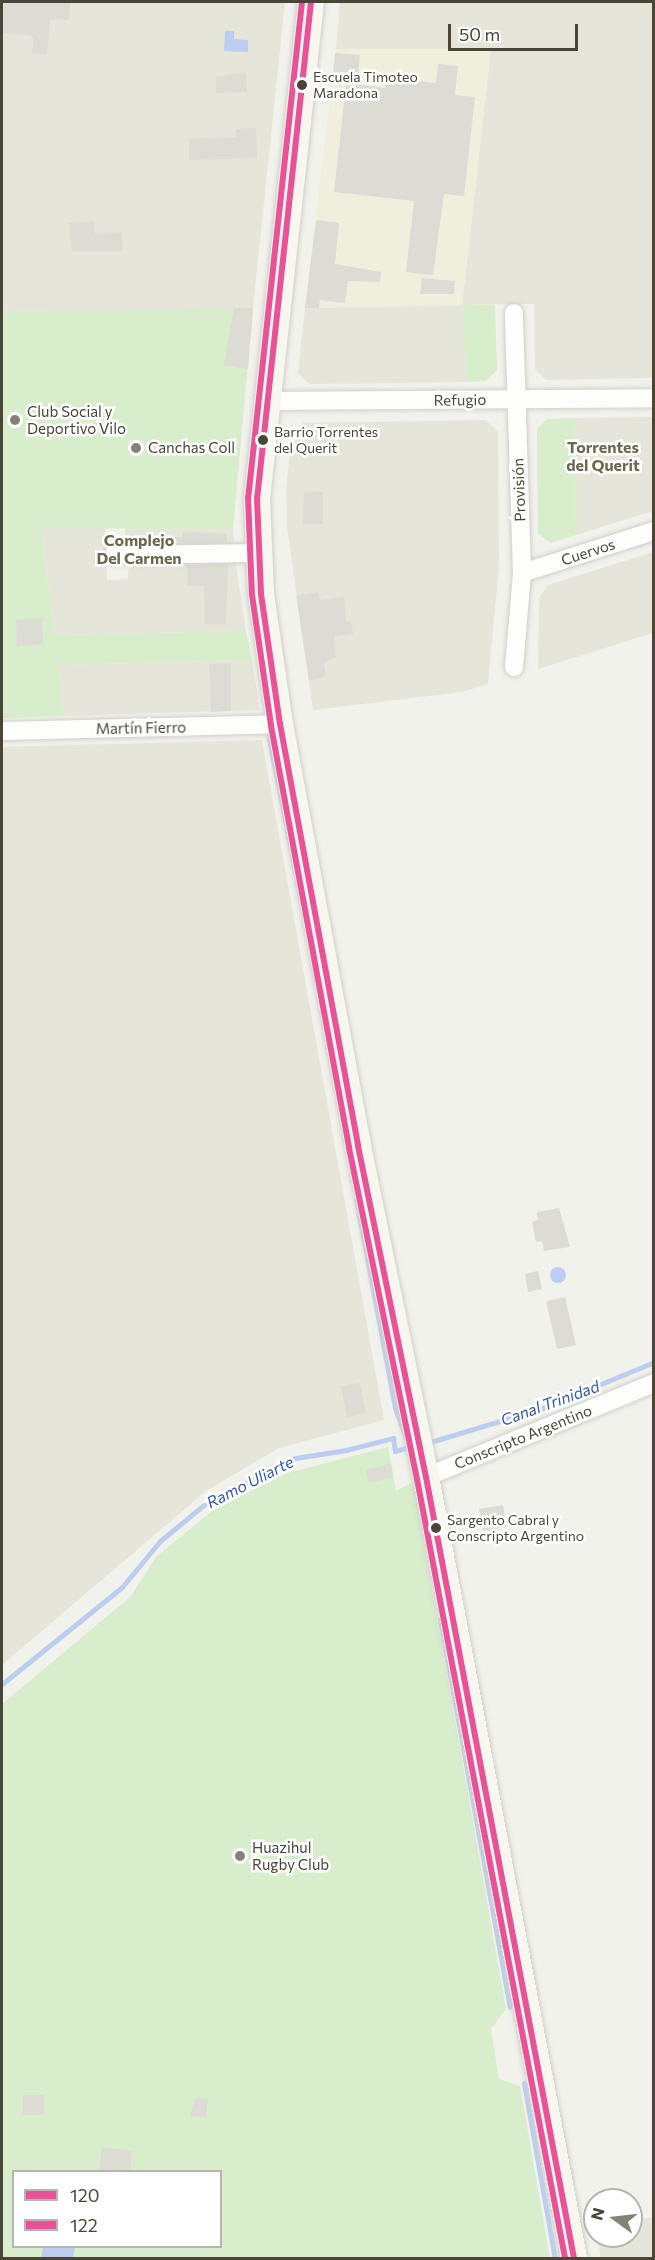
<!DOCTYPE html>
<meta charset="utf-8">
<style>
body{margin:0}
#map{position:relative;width:655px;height:2260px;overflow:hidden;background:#f2f2ec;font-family:Commissioner,sans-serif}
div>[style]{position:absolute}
.residential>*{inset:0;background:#e6e5d9}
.education>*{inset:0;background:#f0efde}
.green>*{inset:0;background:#d7edcc}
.water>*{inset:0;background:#bccef0}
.round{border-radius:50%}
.stream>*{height:5px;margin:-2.5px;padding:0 2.5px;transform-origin:2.5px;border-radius:2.5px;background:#bccef0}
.building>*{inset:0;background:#dcdbd4}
.roads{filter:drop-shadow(0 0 2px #d0d0c9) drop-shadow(0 0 2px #d0d0c9)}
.street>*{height:18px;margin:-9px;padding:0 9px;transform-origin:9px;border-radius:9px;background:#fdfdfc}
.secondary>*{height:26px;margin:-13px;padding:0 13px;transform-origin:13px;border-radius:13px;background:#f7f7ef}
.bus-1>*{height:6px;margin:-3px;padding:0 3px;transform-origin:3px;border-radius:3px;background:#e95297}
.bus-2>*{height:6px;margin:-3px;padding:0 3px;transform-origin:3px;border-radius:3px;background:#e95297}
.dots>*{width:16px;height:16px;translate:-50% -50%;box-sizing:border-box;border:3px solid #fff;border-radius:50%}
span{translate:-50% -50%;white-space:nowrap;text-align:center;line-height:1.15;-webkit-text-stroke:5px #fff;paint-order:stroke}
.bus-label{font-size:14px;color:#494637}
.left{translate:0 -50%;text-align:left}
.street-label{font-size:15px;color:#494637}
.poi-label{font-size:15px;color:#494637}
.neighbourhood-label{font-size:16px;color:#6c684e;font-weight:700}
.water-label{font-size:16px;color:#2e58b7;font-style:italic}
.frame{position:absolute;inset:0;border:3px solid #494637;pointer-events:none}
.legend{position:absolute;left:12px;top:2170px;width:210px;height:78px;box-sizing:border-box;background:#fff;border:2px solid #b6b5af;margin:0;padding:8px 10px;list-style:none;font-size:18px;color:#494637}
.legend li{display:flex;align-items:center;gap:12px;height:30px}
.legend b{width:30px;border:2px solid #b6b5af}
.north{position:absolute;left:583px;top:2188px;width:60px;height:60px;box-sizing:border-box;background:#fff;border:2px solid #b6b5af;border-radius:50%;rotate:285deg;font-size:16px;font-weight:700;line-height:24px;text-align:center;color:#494637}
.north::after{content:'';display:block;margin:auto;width:21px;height:27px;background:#848276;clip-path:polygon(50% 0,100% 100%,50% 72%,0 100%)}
.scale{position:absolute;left:448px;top:24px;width:130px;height:27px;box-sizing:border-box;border:3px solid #494637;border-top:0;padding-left:8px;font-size:18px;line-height:21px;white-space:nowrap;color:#494637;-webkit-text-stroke:4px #fff;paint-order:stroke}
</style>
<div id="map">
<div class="residential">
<i style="clip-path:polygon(2px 2px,285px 2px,253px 308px,2px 312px)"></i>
<i style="clip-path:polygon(340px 2px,653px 2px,653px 378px,546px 380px,535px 369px,534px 304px,465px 305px,466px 382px,309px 384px,298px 373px,305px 308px,462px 305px,491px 49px,336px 49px)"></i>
<i style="clip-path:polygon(653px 417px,653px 511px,576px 535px,575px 418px)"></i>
<i style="clip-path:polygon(486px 420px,498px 432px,499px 566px,488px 684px,462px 692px,313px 710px,287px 527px,286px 490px,292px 434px,303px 423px)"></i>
<i style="clip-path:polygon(41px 527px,105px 528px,107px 580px,128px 579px,128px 570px,139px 559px,235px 558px,246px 631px,54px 635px)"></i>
<i style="clip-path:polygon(125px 528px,233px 529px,234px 549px,138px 550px,126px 541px)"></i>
<i style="clip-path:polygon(653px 552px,653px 633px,538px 669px,539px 598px,548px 585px)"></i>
<i style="clip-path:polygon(252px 660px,260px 710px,64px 716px,58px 665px)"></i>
<i style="clip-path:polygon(262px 740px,384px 1420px,279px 1448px,206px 1491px,2px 1665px,2px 747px)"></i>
<i style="clip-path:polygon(653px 2217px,653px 2258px,601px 2258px,597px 2236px,631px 2236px,631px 2221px)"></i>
</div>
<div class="education">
<i style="clip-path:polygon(336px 49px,491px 49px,462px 305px,305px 308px)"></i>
</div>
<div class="green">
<i style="clip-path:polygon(464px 305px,495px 305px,497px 370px,486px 381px,466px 382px)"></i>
<i style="clip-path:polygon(253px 308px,233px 529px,41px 528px,54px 635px,246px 631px,252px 660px,58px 665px,64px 716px,2px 718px,2px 312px)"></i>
<i style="clip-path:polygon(575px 418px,576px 535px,551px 543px,538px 534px,537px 430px,547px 419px)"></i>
<i style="clip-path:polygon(evenodd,388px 1447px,396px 1491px,413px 1482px,506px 2009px,491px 2029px,499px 2079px,520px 2086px,550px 2258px,2px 2258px,2px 1704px,130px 1597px,156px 1557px,212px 1511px,287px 1473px,388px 1447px,14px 2172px,220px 2172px,220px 2246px,14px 2246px,14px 2172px)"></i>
</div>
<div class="water">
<i style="clip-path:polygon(225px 31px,234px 31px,234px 39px,248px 40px,248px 52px,224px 51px)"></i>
<i class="round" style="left:550px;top:1267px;width:16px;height:16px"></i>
<i style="clip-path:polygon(43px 2247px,75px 2247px,73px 2258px,41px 2258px)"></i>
</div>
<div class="stream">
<i style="left:269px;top:739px;width:168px;rotate:78.7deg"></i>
<i style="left:356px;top:1199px;width:213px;rotate:79.4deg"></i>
<i style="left:395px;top:1408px;width:33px;rotate:70deg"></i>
<i style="left:427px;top:1443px;width:121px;rotate:-16.8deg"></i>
<i style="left:543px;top:1408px;width:120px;rotate:-22.5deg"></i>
<i style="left:440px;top:1619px;width:394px;rotate:79.8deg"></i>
<i style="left:2px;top:1684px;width:154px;rotate:-38.9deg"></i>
<i style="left:122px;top:1587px;width:60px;rotate:-50.4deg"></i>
<i style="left:160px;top:1541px;width:58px;rotate:-39.4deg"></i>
<i style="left:205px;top:1504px;width:101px;rotate:-27.1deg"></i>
<i style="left:295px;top:1458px;width:52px;rotate:-8.9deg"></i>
<i style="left:346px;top:1450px;width:49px;rotate:-14.3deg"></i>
<i style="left:393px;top:1438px;width:13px;rotate:81deg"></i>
<i style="left:395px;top:1451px;width:18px;rotate:-16deg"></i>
<i style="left:524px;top:2083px;width:178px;rotate:80deg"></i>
</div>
<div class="building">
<i style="clip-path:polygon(2px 2px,70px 2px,69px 20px,50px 19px,47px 54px,32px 53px,34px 38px,30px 35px,2px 33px)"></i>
<i style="clip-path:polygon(335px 53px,360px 55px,357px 84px,385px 88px,386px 77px,436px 83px,438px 64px,458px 66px,455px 95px,475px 97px,464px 196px,444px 194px,433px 275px,406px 272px,414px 201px,334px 192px,346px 85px,332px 83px)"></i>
<i style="clip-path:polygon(246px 72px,247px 92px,216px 93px,216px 77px)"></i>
<i style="clip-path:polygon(256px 128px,257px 158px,189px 160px,189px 139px,236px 137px,236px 129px)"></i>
<i style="clip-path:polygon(316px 220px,339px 223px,335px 264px,381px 272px,380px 282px,348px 281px,345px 303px,320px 300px,319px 308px,305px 308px)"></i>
<i style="clip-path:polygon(94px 221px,95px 234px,122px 232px,123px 251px,72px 251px,69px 223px)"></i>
<i style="clip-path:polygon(422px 278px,455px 281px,454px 294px,420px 294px)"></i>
<i style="clip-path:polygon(234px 308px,253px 308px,248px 369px,224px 365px)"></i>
<i style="clip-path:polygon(304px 491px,323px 492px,323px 524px,303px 524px)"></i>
<i style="clip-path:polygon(183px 531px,227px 534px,227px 542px,157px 543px,157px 537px,183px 537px)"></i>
<i style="clip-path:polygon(187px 565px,228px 565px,226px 624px,205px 624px,204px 586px,187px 586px)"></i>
<i style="clip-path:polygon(319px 592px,320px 600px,344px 597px,346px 621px,351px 621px,353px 634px,334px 636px,336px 657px,324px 663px,326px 676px,309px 681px,296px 595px)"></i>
<i style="clip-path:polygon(42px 618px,43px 644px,17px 646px,16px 620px)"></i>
<i style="clip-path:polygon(231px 663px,231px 711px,211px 712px,209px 664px)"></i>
<i style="clip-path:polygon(559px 1208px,570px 1247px,544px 1251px,542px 1241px,536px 1242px,532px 1222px,538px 1220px,537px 1212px)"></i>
<i style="clip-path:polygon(538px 1271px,542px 1289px,528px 1292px,525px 1274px)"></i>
<i style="clip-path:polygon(565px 1297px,576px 1345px,557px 1349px,546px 1301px)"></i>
<i style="clip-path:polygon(360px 1383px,366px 1413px,347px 1417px,341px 1386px)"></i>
<i style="clip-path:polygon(391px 1463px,393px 1477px,369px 1483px,366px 1470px)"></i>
<i style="clip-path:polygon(503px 1505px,507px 1527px,483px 1531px,479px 1509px)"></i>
<i style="clip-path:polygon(23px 2095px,44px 2095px,44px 2115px,23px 2115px)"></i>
<i style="clip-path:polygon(195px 2098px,208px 2099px,206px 2117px,190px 2116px)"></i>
<i style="clip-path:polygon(102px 2147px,132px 2151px,130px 2172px,99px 2172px)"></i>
</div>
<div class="roads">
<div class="street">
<i style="left:267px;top:401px;width:387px;rotate:-0.4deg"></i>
<i style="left:114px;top:555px;width:143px;rotate:-0.8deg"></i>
<i style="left:522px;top:573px;width:139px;rotate:-17.7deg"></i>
<i style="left:514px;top:667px;width:94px;rotate:-85.1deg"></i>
<i style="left:522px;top:573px;width:260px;rotate:-91.8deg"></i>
<i style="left:2px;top:731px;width:278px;rotate:-1.4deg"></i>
<i style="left:426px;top:1477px;width:247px;rotate:-22.4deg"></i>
</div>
<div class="secondary">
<i style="left:311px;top:2px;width:499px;rotate:96.2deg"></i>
<i style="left:257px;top:498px;width:96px;rotate:87.6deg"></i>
<i style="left:261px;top:594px;width:131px;rotate:81.7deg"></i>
<i style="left:280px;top:724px;width:429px;rotate:79.5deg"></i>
<i style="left:358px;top:1146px;width:338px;rotate:78.4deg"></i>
<i style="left:426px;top:1477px;width:795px;rotate:79.27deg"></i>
</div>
</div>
<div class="bus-1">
<i style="left:311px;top:2px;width:499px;rotate:96.2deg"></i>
<i style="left:257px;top:498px;width:96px;rotate:87.6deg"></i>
<i style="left:261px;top:594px;width:131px;rotate:81.7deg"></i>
<i style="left:280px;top:724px;width:429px;rotate:79.5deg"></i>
<i style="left:358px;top:1146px;width:338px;rotate:78.4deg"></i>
<i style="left:426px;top:1477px;width:795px;rotate:79.27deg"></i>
</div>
<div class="bus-2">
<i style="left:302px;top:2px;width:498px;rotate:96.2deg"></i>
<i style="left:248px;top:497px;width:98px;rotate:87.7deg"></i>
<i style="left:252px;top:595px;width:132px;rotate:81.7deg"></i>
<i style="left:271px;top:726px;width:429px;rotate:79.5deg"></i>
<i style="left:349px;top:1148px;width:338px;rotate:78.4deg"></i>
<i style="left:417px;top:1479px;width:793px;rotate:79.24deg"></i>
</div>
<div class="dots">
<i style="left:302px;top:85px;background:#494637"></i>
<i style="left:15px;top:420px;background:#848276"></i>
<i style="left:263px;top:440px;background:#494637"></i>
<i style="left:136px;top:448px;background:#848276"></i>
<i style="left:436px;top:1528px;background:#494637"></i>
<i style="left:240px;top:1856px;background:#848276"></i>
</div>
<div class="bus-label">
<span class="left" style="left:313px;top:85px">Escuela Timoteo<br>Maradona</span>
<span class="left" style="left:274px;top:440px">Barrio Torrentes<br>del Querit</span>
<span class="left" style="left:447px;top:1528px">Sargento Cabral y<br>Conscripto Argentino</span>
</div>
<div class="street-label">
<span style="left:460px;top:400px;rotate:-1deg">Refugio</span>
<span style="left:519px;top:490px;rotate:-92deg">Provisión</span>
<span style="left:588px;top:552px;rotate:-18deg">Cuervos</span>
<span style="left:141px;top:728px;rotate:-1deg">Martín Fierro</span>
<span style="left:523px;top:1437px;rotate:-22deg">Conscripto Argentino</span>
</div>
<div class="poi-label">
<span class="left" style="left:27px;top:420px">Club Social y<br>Deportivo Vilo</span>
<span class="left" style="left:148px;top:448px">Canchas Coll</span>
<span class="left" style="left:252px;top:1856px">Huazihul<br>Rugby Club</span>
</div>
<div class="neighbourhood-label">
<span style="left:603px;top:456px">Torrentes<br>del Querit</span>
<span style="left:139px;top:549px">Complejo<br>Del Carmen</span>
</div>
<div class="water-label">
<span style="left:550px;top:1403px;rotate:-20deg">Canal Trinidad</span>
<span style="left:250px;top:1482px;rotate:-27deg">Ramo Uliarte</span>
</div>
<div class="frame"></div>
<ul class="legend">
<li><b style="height:8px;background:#e95297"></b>120</li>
<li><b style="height:8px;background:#e95297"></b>122</li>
</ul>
<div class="north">N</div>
<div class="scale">50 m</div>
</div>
